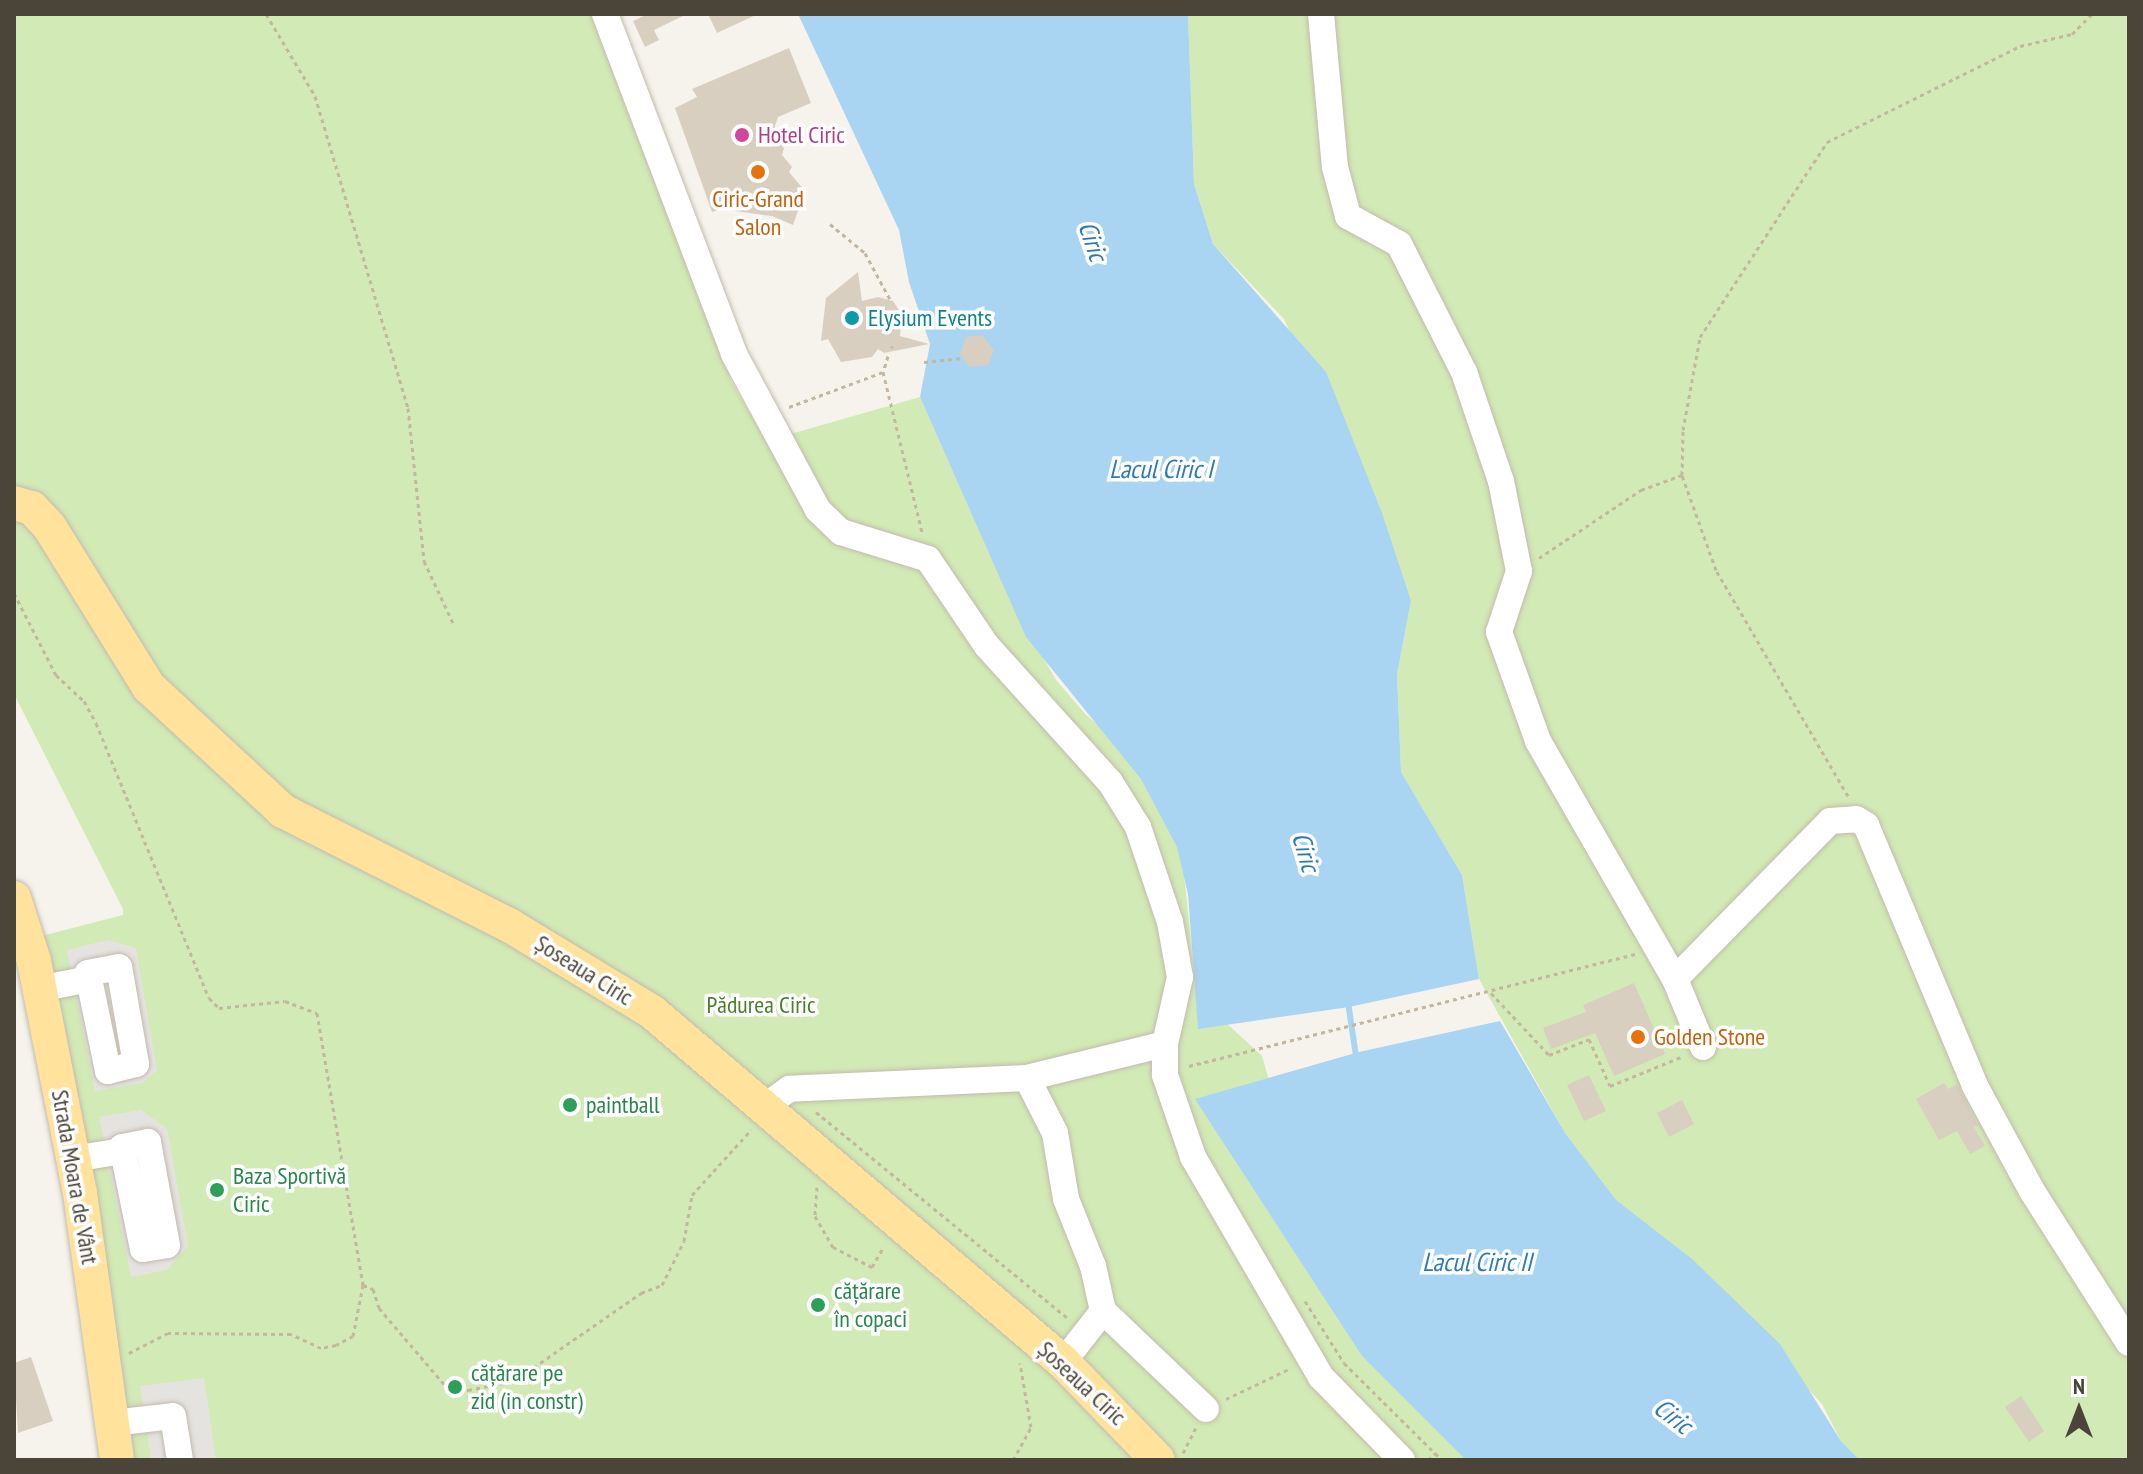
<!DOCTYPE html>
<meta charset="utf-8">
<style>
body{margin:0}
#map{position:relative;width:2143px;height:1474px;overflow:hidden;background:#f6f3ec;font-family:"PT Sans Narrow",sans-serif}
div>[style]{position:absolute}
.green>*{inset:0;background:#d2eab5}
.parking>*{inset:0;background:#e5e3e0}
.water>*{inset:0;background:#a9d4f2}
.stream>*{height:6px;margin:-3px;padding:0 3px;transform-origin:3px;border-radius:3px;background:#a9d4f2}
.building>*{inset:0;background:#d8cfc1}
.path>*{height:3px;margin-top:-1.5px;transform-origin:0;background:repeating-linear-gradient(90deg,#c4b79f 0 4px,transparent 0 8px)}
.roads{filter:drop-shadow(0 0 2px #c2bbae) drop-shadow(0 0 2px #c2bbae)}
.minor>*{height:26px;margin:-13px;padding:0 13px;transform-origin:13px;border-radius:13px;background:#fff}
.major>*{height:34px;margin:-17px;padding:0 17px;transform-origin:17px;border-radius:17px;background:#ffe39c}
.dots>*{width:22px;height:22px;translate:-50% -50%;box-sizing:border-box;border:4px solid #fff;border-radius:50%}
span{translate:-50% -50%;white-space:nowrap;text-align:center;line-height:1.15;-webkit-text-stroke:7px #fff;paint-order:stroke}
.hotel-label{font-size:24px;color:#b23c85}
.left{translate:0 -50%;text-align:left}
.food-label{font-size:24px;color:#c56008}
.culture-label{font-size:24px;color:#0d838f}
.street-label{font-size:24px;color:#4b4439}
.park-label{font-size:24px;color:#4a7f2a}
.leisure-label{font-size:24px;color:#27864d}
.water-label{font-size:26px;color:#2e7ab2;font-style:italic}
.frame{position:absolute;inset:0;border:16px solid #4b4439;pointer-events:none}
.north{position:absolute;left:2039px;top:1370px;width:80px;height:80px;-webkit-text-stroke:6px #fff;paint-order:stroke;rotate:0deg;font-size:22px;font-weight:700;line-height:32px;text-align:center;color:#4b4439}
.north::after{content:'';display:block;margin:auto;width:28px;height:36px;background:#4b4439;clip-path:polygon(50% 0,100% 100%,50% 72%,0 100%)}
</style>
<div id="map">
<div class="green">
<i style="clip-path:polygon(14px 14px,625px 14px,615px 18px,648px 96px,731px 381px,766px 441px,920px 397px,1009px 597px,1056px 680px,1086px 715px,1122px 745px,1180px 838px,1197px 996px,1262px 1056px,1338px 1320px,1467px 1460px,119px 1460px,22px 941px,123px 915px,123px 909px,14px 694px)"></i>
<i style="clip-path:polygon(1188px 14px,2129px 14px,2129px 1460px,1860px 1460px,1841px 1441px,1822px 1404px,1671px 1243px,1616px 1201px,1565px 1133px,1479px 979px,1462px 875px,1401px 772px,1397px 674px,1411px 601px,1284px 319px,1213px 244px,1194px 184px)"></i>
</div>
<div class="parking">
<i style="clip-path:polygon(108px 940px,136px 948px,157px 1070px,143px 1083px,95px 1091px,67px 950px)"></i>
<i style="clip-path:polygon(141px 1110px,167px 1129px,188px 1246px,167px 1270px,131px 1277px,99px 1117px)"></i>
<i style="clip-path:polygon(204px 1378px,216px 1460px,151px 1460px,140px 1386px)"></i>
</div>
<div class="water">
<i style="clip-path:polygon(798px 14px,1188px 14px,1194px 184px,1213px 244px,1326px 372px,1382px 513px,1411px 601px,1397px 674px,1401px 772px,1462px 875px,1479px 979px,1349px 1007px,1198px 1029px,1188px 894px,1177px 847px,1141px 779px,1026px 637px,920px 397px,930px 344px,909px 282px,899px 230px)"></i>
<i style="clip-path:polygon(1500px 1021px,1565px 1133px,1616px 1200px,1692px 1259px,1780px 1344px,1841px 1441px,1860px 1460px,1466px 1460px,1362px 1356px,1195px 1099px,1359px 1052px)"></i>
</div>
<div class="stream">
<i style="left:1348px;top:1002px;width:55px;rotate:81.6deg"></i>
</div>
<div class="building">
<i style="clip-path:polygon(648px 14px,687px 14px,654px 30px,659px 40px,645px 47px,633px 21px)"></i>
<i style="clip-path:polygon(708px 14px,758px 14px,717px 33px)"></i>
<i style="clip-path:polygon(789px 48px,811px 103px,778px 117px,772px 135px,784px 148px,782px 155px,792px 167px,789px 172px,805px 191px,793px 225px,772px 216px,721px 209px,712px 212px,675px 108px,697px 97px,692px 89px)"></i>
<i style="clip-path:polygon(858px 272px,862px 301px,878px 297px,893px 301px,902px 315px,900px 336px,929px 344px,884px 353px,878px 349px,872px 357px,841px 362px,828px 339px,821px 341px,826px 298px)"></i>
<i style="clip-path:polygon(982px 335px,994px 350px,988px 365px,969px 367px,960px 354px,966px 337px)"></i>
<i style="clip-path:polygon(1634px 983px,1665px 1054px,1614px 1076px,1595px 1033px,1551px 1049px,1543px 1028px,1586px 1012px,1583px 1005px)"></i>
<i style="clip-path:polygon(1589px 1075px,1606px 1111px,1584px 1121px,1567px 1085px)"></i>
<i style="clip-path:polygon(1944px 1083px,1948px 1089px,1957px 1084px,1978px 1125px,1974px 1127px,1985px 1146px,1970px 1154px,1957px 1131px,1939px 1140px,1916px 1099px)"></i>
<i style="clip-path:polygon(1682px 1100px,1694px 1124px,1669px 1137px,1657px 1113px)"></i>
<i style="clip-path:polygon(31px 1357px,53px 1421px,18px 1433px,14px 1363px)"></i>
<i style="clip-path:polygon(2021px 1396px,2044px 1431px,2029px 1442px,2005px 1407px)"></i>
</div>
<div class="path">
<i style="left:266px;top:14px;width:96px;rotate:59.1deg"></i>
<i style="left:315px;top:96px;width:326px;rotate:73.4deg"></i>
<i style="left:408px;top:408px;width:154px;rotate:84deg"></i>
<i style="left:424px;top:561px;width:71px;rotate:64.9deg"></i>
<i style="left:830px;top:224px;width:45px;rotate:39.6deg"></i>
<i style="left:865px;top:253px;width:55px;rotate:61.6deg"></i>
<i style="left:901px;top:325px;width:6px;rotate:-90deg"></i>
<i style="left:892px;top:348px;width:2px;rotate:-90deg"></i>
<i style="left:888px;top:356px;width:17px;rotate:107deg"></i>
<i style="left:883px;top:372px;width:165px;rotate:76.3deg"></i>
<i style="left:924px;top:362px;width:39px;rotate:-6deg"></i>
<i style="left:789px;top:407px;width:100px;rotate:-20.4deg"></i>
<i style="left:1539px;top:558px;width:123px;rotate:-33.7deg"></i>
<i style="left:1641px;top:490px;width:44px;rotate:-20.1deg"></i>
<i style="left:14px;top:593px;width:92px;rotate:62.9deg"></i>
<i style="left:56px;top:675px;width:38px;rotate:43deg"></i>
<i style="left:84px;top:701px;width:25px;rotate:61deg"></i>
<i style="left:96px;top:723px;width:297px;rotate:67.7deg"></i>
<i style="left:209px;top:998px;width:14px;rotate:45deg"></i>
<i style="left:219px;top:1008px;width:66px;rotate:-6.1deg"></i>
<i style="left:285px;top:1001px;width:34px;rotate:21deg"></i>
<i style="left:317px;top:1013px;width:276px;rotate:80.4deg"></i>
<i style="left:363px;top:1285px;width:52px;rotate:101.1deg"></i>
<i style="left:353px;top:1336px;width:19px;rotate:152deg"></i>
<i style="left:336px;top:1345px;width:15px;rotate:169deg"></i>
<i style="left:321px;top:1348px;width:33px;rotate:-155deg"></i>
<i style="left:291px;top:1334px;width:123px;rotate:-179.5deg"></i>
<i style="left:168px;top:1333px;width:44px;rotate:152.9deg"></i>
<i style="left:1848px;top:796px;width:262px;rotate:-120.3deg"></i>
<i style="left:1716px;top:570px;width:101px;rotate:-109.7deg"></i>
<i style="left:1682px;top:475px;width:45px;rotate:-88.7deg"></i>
<i style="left:1683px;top:430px;width:95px;rotate:-79.6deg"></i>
<i style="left:1700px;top:337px;width:233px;rotate:-56.9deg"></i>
<i style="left:1827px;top:142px;width:216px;rotate:-26.4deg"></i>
<i style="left:2020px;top:46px;width:53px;rotate:-13deg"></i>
<i style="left:2072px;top:34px;width:28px;rotate:-45deg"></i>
<i style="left:1491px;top:993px;width:85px;rotate:46.9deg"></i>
<i style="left:1549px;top:1055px;width:43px;rotate:-21.8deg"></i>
<i style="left:1589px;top:1039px;width:51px;rotate:65.9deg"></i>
<i style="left:1610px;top:1086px;width:77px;rotate:-22.2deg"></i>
<i style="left:1189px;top:1066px;width:460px;rotate:-14.1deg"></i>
<i style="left:816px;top:1112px;width:328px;rotate:39.3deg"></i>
<i style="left:817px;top:1187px;width:29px;rotate:94deg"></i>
<i style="left:815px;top:1216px;width:36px;rotate:60deg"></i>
<i style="left:833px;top:1247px;width:44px;rotate:27.1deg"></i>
<i style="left:872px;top:1267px;width:24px;rotate:-60deg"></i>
<i style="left:363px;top:1285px;width:11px;rotate:22deg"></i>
<i style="left:373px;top:1289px;width:20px;rotate:72deg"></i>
<i style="left:379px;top:1308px;width:100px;rotate:49.5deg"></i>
<i style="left:444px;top:1384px;width:25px;rotate:14deg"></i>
<i style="left:468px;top:1390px;width:47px;rotate:-11.1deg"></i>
<i style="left:514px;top:1381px;width:155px;rotate:-34.7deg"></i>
<i style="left:641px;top:1293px;width:22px;rotate:-21deg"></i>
<i style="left:662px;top:1285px;width:49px;rotate:-63.4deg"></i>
<i style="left:684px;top:1241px;width:47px;rotate:-80.1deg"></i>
<i style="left:692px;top:1195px;width:88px;rotate:-47.8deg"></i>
<i style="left:1305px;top:1301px;width:73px;rotate:57.8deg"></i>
<i style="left:1344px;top:1363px;width:138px;rotate:44.7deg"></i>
<i style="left:1226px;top:1399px;width:72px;rotate:-25.5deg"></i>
<i style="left:1183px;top:1453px;width:28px;rotate:-63deg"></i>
<i style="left:1013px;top:1460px;width:38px;rotate:-61deg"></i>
<i style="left:1031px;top:1427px;width:65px;rotate:-99.8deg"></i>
<i style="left:1428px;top:1460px;width:11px;rotate:-41deg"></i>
</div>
<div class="roads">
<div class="minor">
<i style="left:605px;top:14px;width:364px;rotate:69.2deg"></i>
<i style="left:734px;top:354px;width:177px;rotate:61.7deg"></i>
<i style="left:818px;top:510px;width:32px;rotate:44deg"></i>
<i style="left:841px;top:532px;width:91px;rotate:17.2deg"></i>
<i style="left:928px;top:559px;width:105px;rotate:55.9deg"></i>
<i style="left:987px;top:646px;width:183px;rotate:47.9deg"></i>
<i style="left:1110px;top:782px;width:53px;rotate:58.1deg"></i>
<i style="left:1138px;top:827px;width:100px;rotate:71.4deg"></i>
<i style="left:1170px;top:922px;width:56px;rotate:79.7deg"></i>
<i style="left:1180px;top:977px;width:69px;rotate:102.6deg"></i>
<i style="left:1165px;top:1044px;width:142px;rotate:166.2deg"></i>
<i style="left:1027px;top:1078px;width:238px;rotate:177.4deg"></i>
<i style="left:789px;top:1089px;width:29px;rotate:144deg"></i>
<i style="left:1321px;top:14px;width:154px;rotate:84.8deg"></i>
<i style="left:1335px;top:167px;width:51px;rotate:75.1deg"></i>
<i style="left:1348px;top:216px;width:58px;rotate:28.8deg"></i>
<i style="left:1399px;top:244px;width:144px;rotate:63.1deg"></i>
<i style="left:1464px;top:372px;width:115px;rotate:71.3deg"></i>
<i style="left:1501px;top:481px;width:92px;rotate:78.7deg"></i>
<i style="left:1519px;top:571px;width:64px;rotate:108.2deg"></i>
<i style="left:1499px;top:632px;width:116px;rotate:70.3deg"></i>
<i style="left:1538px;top:741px;width:275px;rotate:60.1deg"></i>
<i style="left:39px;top:989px;width:51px;rotate:-11.3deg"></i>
<i style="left:89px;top:979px;width:94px;rotate:78.3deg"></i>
<i style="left:108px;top:1071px;width:29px;rotate:-14deg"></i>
<i style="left:136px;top:1064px;width:98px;rotate:-99.9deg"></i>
<i style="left:119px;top:967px;width:32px;rotate:169deg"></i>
<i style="left:88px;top:973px;width:6px;rotate:81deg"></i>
<i style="left:1165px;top:1044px;width:31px;rotate:90deg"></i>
<i style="left:1165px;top:1075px;width:87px;rotate:71.1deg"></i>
<i style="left:1193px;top:1157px;width:255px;rotate:59.8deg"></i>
<i style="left:1321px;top:1377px;width:116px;rotate:45.7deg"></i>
<i style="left:1703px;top:1047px;width:74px;rotate:-112.4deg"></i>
<i style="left:1675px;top:979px;width:221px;rotate:-45.5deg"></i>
<i style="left:1830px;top:821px;width:26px;rotate:-4deg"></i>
<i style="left:1856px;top:819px;width:12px;rotate:31deg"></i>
<i style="left:1866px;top:825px;width:283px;rotate:67.3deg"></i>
<i style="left:1975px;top:1086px;width:119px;rotate:61.5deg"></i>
<i style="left:2032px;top:1191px;width:180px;rotate:57.5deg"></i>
<i style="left:1027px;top:1078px;width:62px;rotate:63deg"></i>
<i style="left:1055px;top:1133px;width:67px;rotate:80.5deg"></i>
<i style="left:1066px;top:1199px;width:72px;rotate:68.1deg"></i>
<i style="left:1093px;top:1266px;width:46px;rotate:77.5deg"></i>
<i style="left:1103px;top:1311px;width:65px;rotate:128.1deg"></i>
<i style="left:73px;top:1159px;width:51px;rotate:-9.1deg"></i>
<i style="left:123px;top:1151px;width:100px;rotate:78.5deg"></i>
<i style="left:143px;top:1249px;width:24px;rotate:-9deg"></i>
<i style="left:167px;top:1245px;width:105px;rotate:-100.5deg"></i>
<i style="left:148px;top:1142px;width:26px;rotate:169deg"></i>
<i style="left:122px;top:1147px;width:4px;rotate:76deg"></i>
<i style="left:1103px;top:1311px;width:142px;rotate:43.6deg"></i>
<i style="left:112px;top:1423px;width:61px;rotate:-6.5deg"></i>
<i style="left:173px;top:1416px;width:45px;rotate:81deg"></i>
</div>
<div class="major">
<i style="left:14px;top:503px;width:19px;rotate:16deg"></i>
<i style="left:32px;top:508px;width:25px;rotate:47deg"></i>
<i style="left:49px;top:526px;width:190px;rotate:58.2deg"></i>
<i style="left:149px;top:687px;width:183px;rotate:42.8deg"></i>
<i style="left:283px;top:811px;width:253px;rotate:26.8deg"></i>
<i style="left:509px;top:925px;width:167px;rotate:31.3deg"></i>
<i style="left:652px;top:1012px;width:540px;rotate:40.42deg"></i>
<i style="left:1063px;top:1362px;width:136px;rotate:45.9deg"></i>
<i style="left:14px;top:898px;width:66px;rotate:72.4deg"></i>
<i style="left:34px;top:961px;width:237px;rotate:78.8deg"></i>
<i style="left:80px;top:1193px;width:270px;rotate:82.1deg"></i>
</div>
</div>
<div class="dots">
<i style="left:742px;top:135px;background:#d1479c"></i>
<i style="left:758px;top:172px;background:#e8710a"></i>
<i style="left:852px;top:318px;background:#0f9aa8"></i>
<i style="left:1638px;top:1037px;background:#e8710a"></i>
<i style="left:570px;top:1105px;background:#2e9e5b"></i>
<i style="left:217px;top:1190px;background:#2e9e5b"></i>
<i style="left:818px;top:1305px;background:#2e9e5b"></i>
<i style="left:455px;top:1387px;background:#2e9e5b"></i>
</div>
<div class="hotel-label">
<span class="left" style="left:758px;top:135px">Hotel Ciric</span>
</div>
<div class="food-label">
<span style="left:758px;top:213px">Ciric-Grand<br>Salon</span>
<span class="left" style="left:1654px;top:1037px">Golden Stone</span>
</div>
<div class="culture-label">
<span class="left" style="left:868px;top:318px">Elysium Events</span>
</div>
<div class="street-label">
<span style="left:584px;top:970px;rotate:32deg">Șoseaua Ciric</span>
<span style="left:75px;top:1177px;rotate:80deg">Strada Moara de Vânt</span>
<span style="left:1082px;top:1383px;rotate:43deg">Șoseaua Ciric</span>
</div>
<div class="park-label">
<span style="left:761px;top:1005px">Pădurea Ciric</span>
</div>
<div class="leisure-label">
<span class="left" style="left:586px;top:1105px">paintball</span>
<span class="left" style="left:233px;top:1190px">Baza Sportivă<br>Ciric</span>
<span class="left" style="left:834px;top:1305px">cățărare<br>în copaci</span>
<span class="left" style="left:471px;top:1387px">cățărare pe<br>zid (in constr)</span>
</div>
<div class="water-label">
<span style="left:1093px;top:241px;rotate:71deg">Ciric</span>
<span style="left:1161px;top:469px">Lacul Ciric I</span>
<span style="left:1306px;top:852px;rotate:74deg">Ciric</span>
<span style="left:1477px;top:1262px">Lacul Ciric II</span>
<span style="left:1673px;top:1416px;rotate:38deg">Ciric</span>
</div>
<div class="frame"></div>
<div class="north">N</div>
</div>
